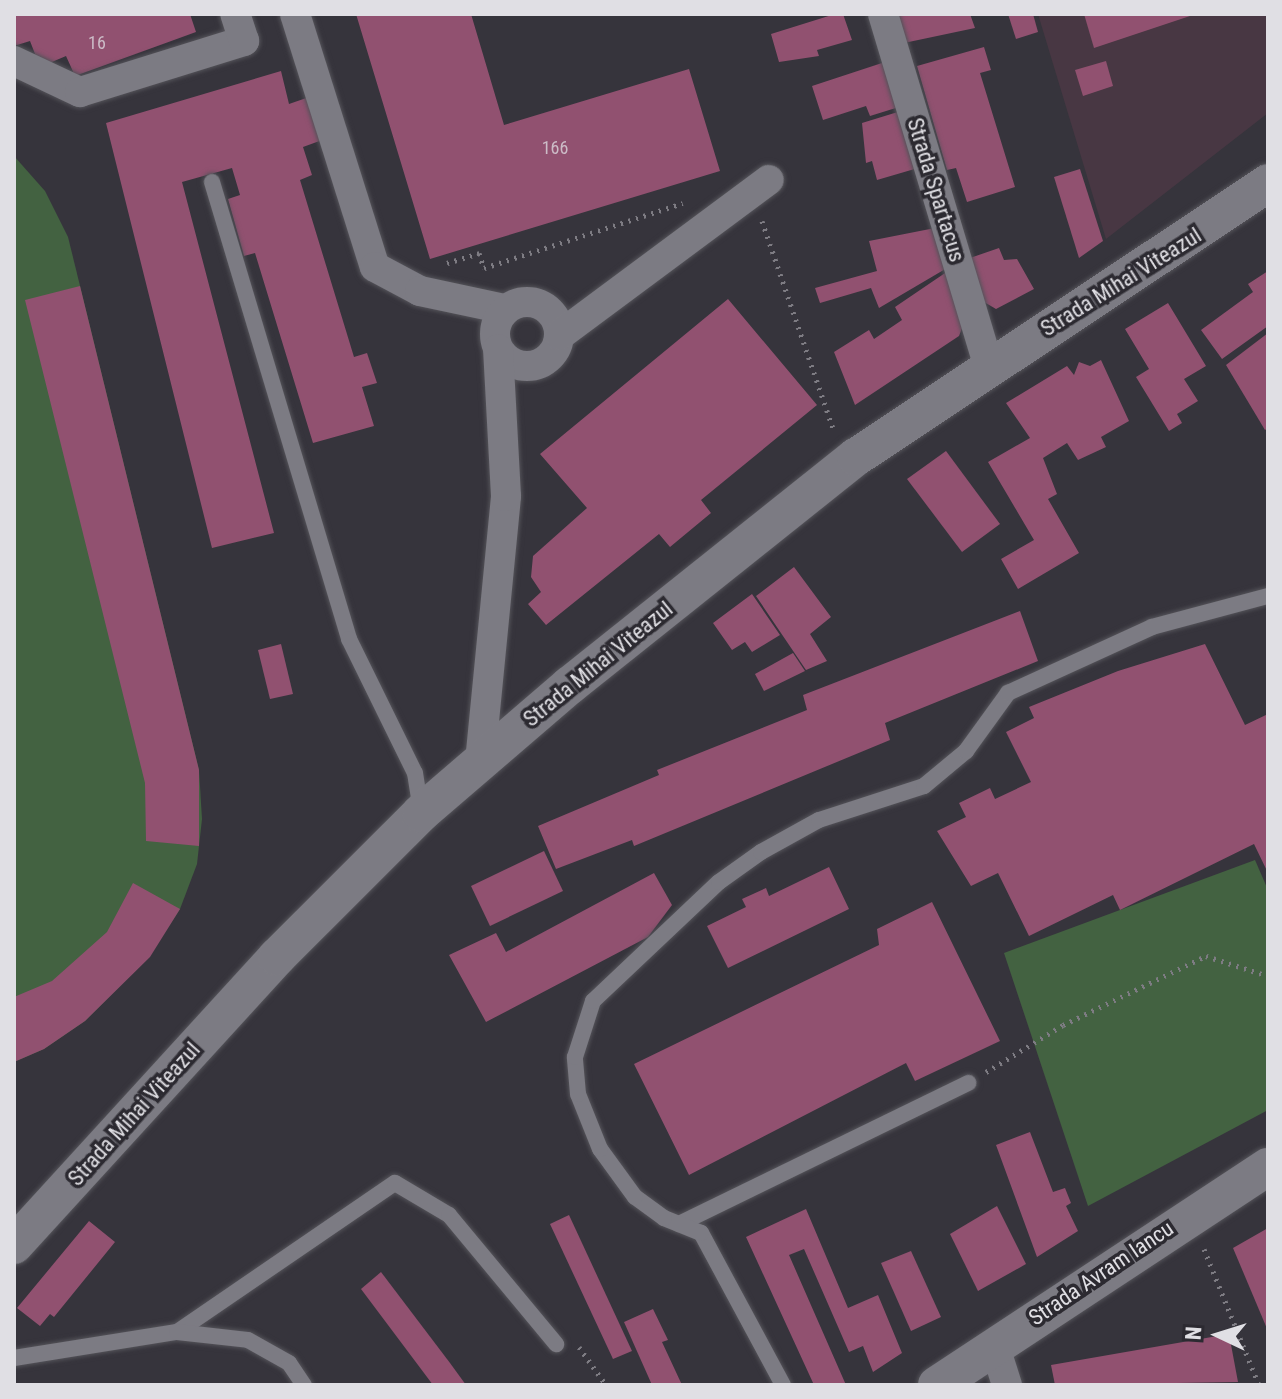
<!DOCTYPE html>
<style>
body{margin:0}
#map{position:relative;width:1282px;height:1399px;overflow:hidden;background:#36343c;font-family:"Roboto Condensed",sans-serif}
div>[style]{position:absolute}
.education>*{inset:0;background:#483743}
.green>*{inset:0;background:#436241}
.building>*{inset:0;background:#915170}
.path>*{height:5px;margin-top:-2.5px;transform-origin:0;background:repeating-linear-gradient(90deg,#7e7c83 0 2px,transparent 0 8px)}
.roads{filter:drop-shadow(0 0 2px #545359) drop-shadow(0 0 2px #545359)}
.service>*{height:16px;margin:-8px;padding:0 8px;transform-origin:8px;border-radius:8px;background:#7c7b83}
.minor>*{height:30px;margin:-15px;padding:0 15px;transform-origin:15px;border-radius:15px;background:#7c7b83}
.minor>.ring{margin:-15px;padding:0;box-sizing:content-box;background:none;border:30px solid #7c7b83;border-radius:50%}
.tertiary>*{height:38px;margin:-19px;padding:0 19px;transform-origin:19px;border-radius:19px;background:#7c7b83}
span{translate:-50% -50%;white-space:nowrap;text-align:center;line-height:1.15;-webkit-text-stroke:7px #2c2a31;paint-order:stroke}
.number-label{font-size:18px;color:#ccbcc7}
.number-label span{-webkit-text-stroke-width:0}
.street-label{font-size:22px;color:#e0dfe4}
.frame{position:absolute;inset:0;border:16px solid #e0dfe4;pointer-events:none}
.north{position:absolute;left:1178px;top:1295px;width:80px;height:80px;-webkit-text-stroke:6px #2c2a31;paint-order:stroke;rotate:274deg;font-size:22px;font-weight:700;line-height:32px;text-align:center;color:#e0dfe4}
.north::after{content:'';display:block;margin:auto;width:28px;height:36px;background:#e0dfe4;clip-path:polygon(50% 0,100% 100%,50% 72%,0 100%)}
</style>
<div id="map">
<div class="education">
<i style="clip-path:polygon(1038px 14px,1268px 14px,1268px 113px,1106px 239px)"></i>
</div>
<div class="green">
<i style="clip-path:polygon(14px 156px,45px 191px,68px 237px,199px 770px,202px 819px,197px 864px,180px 909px,149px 957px,85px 1021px,44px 1049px,14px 1062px)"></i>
<i style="clip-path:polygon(1255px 860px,1268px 890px,1268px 1110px,1088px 1206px,1004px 953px)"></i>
</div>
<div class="building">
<i style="clip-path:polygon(14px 14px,190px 14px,196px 32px,75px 76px,66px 56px,40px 67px,30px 41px,14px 46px)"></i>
<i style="clip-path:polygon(356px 14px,471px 14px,504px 125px,689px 69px,720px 171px,430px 259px)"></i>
<i style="clip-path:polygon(835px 14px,843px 14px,852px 40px,817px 50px,819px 56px,779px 62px,771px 34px)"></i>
<i style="clip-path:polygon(896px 14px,970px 14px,975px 28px,904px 43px)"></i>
<i style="clip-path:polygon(1008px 14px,1033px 14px,1038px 32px,1016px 39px)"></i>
<i style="clip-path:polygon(1084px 14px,1193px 14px,1193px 15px,1094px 48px)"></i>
<i style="clip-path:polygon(984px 47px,991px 70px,980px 73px,1015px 187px,967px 202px,956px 168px,947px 170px,917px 66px)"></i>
<i style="clip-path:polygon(1106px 61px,1113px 86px,1083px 96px,1075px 70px)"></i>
<i style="clip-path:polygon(885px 62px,899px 107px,870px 116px,866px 106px,823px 120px,812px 86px)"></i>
<i style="clip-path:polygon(281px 71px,289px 104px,312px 96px,325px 139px,303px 147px,312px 175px,300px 180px,354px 357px,367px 353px,377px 383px,362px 387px,374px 426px,313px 443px,255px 253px,244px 256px,228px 199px,240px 195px,232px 168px,182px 182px,274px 533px,212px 548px,106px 123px)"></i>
<i style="clip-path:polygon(901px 111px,918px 168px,877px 180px,872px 161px,866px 163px,862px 123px)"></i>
<i style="clip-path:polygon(1080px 169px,1103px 241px,1079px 258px,1054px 177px)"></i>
<i style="clip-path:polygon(935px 228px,947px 268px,879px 308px,871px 288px,820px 303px,815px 288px,877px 271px,869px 241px)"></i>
<i style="clip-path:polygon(999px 248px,1004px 260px,1017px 259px,1034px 289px,996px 309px,984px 302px,970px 258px)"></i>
<i style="clip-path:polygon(948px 271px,964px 323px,959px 336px,855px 405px,834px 352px,869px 330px,874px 339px,902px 320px,895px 307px)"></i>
<i style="clip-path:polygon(1268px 271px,1268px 326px,1222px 359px,1201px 330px,1253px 292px,1248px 284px)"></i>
<i style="clip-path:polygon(80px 286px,199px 770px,199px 846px,146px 841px,145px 783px,25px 300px)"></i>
<i style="clip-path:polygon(728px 299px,817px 405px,701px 500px,711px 513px,670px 547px,659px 534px,546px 625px,528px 604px,541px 592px,531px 577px,533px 556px,587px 508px,540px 454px)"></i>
<i style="clip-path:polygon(1168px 303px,1206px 366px,1184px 379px,1198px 401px,1177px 414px,1182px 423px,1169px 431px,1136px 377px,1149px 369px,1125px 329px)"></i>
<i style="clip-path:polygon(1268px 333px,1268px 428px,1265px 430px,1226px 365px)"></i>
<i style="clip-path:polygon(1101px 360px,1129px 421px,1101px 437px,1106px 447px,1078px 460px,1067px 443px,1043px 458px,1057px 494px,1048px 499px,1079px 553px,1018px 589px,1001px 559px,1034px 540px,988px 462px,1030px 438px,1006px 403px,1067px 366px,1074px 375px,1079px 362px,1090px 366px)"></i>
<i style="clip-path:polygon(946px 451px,1000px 524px,962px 552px,907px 479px)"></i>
<i style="clip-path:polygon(794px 567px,831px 617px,810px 634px,827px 661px,806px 670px,756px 596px)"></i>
<i style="clip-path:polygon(752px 594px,780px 635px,752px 652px,745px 642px,732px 650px,713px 623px)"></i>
<i style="clip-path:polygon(1020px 611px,1038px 661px,885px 723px,890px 740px,634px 846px,632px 840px,556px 869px,538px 826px,659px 775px,657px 770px,807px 710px,803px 695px)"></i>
<i style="clip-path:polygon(281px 644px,293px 694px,270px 699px,258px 650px)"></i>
<i style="clip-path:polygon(1205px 644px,1245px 725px,1268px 714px,1268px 873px,1254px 844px,1120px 910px,1113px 895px,1029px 936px,998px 873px,971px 886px,937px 831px,966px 817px,959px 803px,990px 788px,995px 799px,1031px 782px,1006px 732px,1034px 718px,1029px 707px,1118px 671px)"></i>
<i style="clip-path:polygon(793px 653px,805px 671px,764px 691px,755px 674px)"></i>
<i style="clip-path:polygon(544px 851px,563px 891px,490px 926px,471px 886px)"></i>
<i style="clip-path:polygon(829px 867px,849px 909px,728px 968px,707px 926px,746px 907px,742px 899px,766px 888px,769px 896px)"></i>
<i style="clip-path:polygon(654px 873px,672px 905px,648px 937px,486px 1022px,449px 955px,496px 933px,506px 952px)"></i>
<i style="clip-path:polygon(133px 883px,180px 909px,150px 957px,85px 1021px,44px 1049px,14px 1062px,14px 997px,52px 981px,107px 932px)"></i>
<i style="clip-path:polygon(932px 902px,1000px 1041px,915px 1081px,906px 1063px,689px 1175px,634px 1064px,879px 945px,877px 929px)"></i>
<i style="clip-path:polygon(1030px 1132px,1053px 1192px,1065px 1188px,1071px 1203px,1066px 1206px,1078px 1231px,1037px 1257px,996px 1145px)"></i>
<i style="clip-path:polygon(997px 1206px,1026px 1264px,978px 1291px,950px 1234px)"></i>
<i style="clip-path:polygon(806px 1209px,848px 1308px,878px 1295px,902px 1353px,873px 1372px,863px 1346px,849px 1352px,804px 1249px,789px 1255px,846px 1385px,814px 1385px,746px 1237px)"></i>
<i style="clip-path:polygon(569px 1215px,632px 1351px,613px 1359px,550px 1224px)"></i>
<i style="clip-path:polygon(89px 1221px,115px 1242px,54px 1317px,50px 1314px,40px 1326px,17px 1308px)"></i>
<i style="clip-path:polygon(1268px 1228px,1268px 1331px,1233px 1248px)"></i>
<i style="clip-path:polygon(911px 1251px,941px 1317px,911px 1331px,881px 1263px)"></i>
<i style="clip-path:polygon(381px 1272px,450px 1363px,466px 1385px,433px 1385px,361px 1289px)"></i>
<i style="clip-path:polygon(653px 1309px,668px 1340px,662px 1342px,682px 1385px,652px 1385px,624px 1322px)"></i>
<i style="clip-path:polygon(1229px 1334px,1238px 1382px,1055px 1385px,1051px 1365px)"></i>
</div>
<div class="path">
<i style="left:762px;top:221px;width:222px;rotate:71.1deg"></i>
<i style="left:447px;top:263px;width:34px;rotate:-17deg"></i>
<i style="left:479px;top:253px;width:16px;rotate:72deg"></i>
<i style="left:484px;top:268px;width:209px;rotate:-18.1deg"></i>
<i style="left:986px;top:1072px;width:90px;rotate:-31.4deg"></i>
<i style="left:1063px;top:1025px;width:159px;rotate:-25.8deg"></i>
<i style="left:1206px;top:956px;width:65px;rotate:17.9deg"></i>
<i style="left:1204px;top:1249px;width:147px;rotate:68deg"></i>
<i style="left:579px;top:1347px;width:47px;rotate:54.6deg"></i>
</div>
<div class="roads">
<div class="service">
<i style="left:212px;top:182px;width:477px;rotate:73.3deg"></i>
<i style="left:349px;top:639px;width:149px;rotate:63.8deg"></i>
<i style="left:415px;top:773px;width:38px;rotate:81deg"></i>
<i style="left:679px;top:1224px;width:322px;rotate:-26deg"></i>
<i style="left:177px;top:1332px;width:264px;rotate:-34.4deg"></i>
<i style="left:395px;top:1183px;width:63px;rotate:30.7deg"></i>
<i style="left:449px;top:1215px;width:168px;rotate:50.3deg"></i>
<i style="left:14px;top:1358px;width:165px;rotate:-9.1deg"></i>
<i style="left:177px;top:1332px;width:71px;rotate:6.4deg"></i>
<i style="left:248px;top:1340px;width:47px;rotate:29.3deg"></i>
<i style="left:289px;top:1363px;width:27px;rotate:56deg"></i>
<i style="left:783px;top:1385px;width:173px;rotate:-118.3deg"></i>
<i style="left:701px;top:1233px;width:40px;rotate:-158deg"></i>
<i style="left:664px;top:1218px;width:36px;rotate:-144deg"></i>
<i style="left:635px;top:1197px;width:59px;rotate:-126.1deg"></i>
<i style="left:600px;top:1149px;width:59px;rotate:-111.8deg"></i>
<i style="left:578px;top:1094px;width:37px;rotate:-95deg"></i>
<i style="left:575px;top:1057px;width:59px;rotate:-72.2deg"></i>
<i style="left:593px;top:1001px;width:173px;rotate:-43.4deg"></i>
<i style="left:719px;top:882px;width:52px;rotate:-35.5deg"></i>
<i style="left:761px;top:852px;width:66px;rotate:-28.9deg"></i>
<i style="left:819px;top:820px;width:110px;rotate:-17.9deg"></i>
<i style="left:924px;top:786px;width:55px;rotate:-39.8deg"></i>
<i style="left:966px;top:751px;width:72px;rotate:-54.1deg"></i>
<i style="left:1008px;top:693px;width:158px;rotate:-24.6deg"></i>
<i style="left:1152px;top:627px;width:120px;rotate:-15deg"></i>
</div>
<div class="minor">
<i style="left:295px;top:14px;width:265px;rotate:72.5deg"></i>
<i style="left:375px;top:267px;width:51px;rotate:28.1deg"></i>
<i style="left:420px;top:291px;width:87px;rotate:12deg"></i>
<i style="left:883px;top:14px;width:366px;rotate:73.3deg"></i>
<i style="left:14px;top:61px;width:73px;rotate:25.2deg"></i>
<i style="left:80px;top:92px;width:172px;rotate:-17.3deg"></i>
<i style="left:244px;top:41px;width:28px;rotate:-108deg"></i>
<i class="ring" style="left:495px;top:302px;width:34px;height:34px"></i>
<i style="left:560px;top:335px;width:260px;rotate:-36.6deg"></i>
<i style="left:480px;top:762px;width:267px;rotate:-84.4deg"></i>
<i style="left:506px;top:496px;width:147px;rotate:-93.1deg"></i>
<i style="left:994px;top:1344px;width:43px;rotate:72.4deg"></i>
</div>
<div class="tertiary">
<i style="left:14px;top:1245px;width:390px;rotate:-47.6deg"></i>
<i style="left:277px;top:957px;width:204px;rotate:-45deg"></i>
<i style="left:421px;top:813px;width:196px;rotate:-40.7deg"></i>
<i style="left:570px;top:685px;width:366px;rotate:-38.6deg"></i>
<i style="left:856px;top:457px;width:495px;rotate:-33.6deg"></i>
<i style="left:937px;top:1385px;width:396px;rotate:-33.4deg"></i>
</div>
</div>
<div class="number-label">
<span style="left:97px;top:43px">16</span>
<span style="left:555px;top:148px">166</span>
</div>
<div class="street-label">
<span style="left:936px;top:190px;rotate:73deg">Strada Spartacus</span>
<span style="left:1121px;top:282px;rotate:-32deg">Strada Mihai Viteazul</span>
<span style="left:598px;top:664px;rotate:-39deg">Strada Mihai Viteazul</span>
<span style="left:134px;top:1114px;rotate:-48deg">Strada Mihai Viteazul</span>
<span style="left:1101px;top:1273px;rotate:-34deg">Strada Avram Iancu</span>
</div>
<div class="frame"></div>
<div class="north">N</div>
</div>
